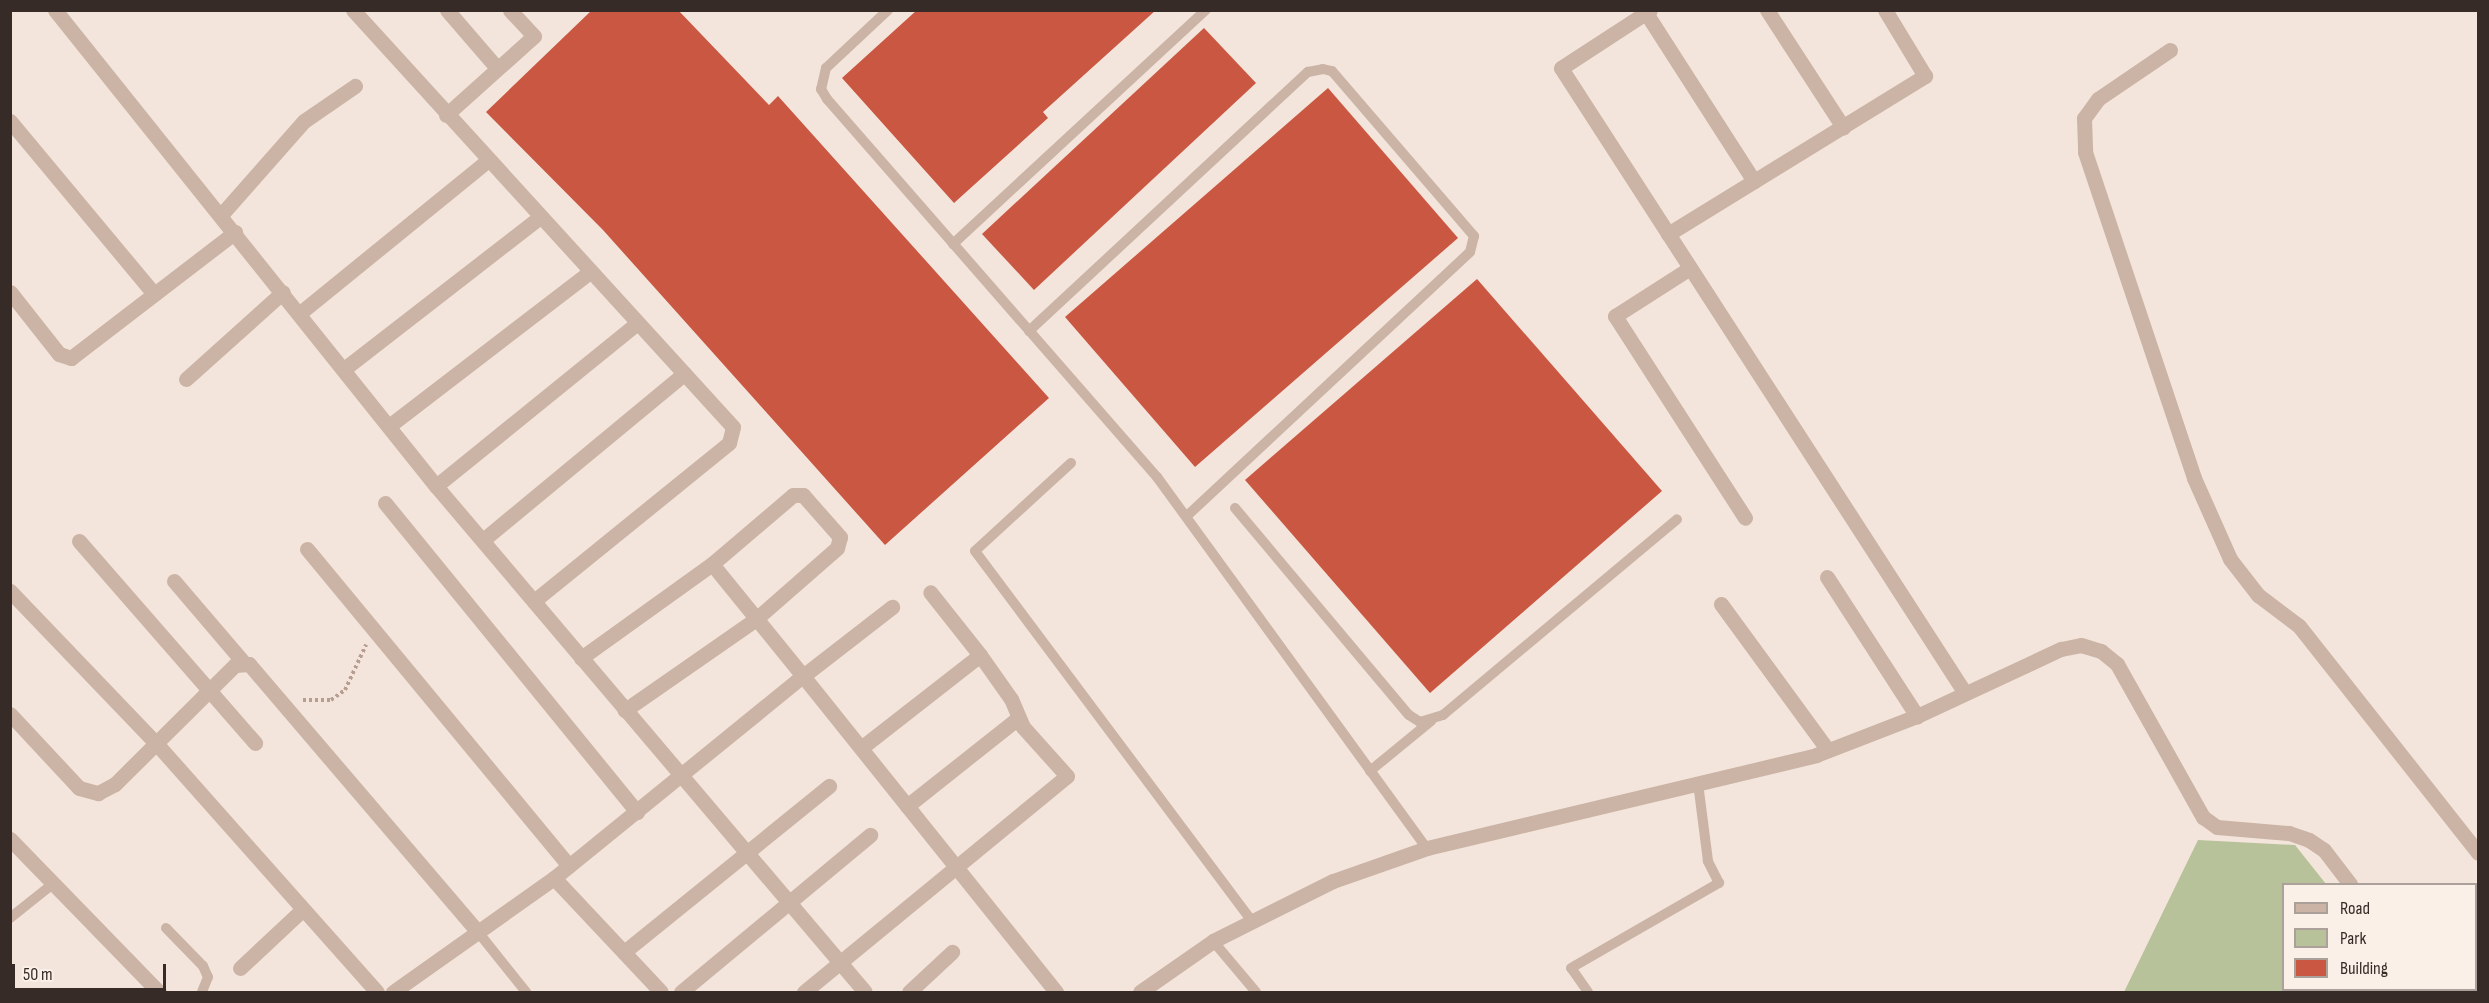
<!DOCTYPE html>
<style>
body{margin:0}
#map{position:relative;width:2489px;height:1003px;overflow:hidden;background:#f3e5db;font-family:"Sofia Sans Condensed",sans-serif}
div>[style]{position:absolute}
.green>*{inset:0;background:#b8c29a}
.building>*{inset:0;background:#ca5741}
.path>*{height:4px;margin-top:-2px;transform-origin:0;background:repeating-linear-gradient(90deg,#b79e90 0 3px,transparent 0 6px)}
.service>*{height:10px;margin:-5px;padding:0 5px;transform-origin:5px;border-radius:5px;background:#cbb4a6}
.minor>*{height:15px;margin:-7.5px;padding:0 7.5px;transform-origin:7.5px;border-radius:7.5px;background:#cbb4a6}
.tertiary>*{height:15px;margin:-7.5px;padding:0 7.5px;transform-origin:7.5px;border-radius:7.5px;background:#cbb4a6}
span{translate:-50% -50%;white-space:nowrap;text-align:center;line-height:1.15;-webkit-text-stroke:6px #faf0e7;paint-order:stroke}
.frame{position:absolute;inset:0;border:12px solid #372b27;pointer-events:none}
.legend{position:absolute;left:2282px;top:883px;width:195px;height:108px;box-sizing:border-box;background:#faf0e7;border:2px solid #aca19a;margin:0;padding:8px 10px;list-style:none;font-size:18px;color:#372b27}
.legend li{display:flex;align-items:center;gap:12px;height:30px}
.legend b{width:30px;border:2px solid #aca19a}
.scale{position:absolute;left:12px;top:964px;width:154px;height:27px;box-sizing:border-box;border:3px solid #372b27;border-top:0;padding-left:8px;font-size:18px;line-height:21px;white-space:nowrap;color:#372b27;-webkit-text-stroke:4px #faf0e7;paint-order:stroke}
</style>
<div id="map">
<div class="green">
<i style="clip-path:polygon(2198px 840px,2295px 845px,2326px 884px,2284px 884px,2284px 990px,2410px 992px,2124px 992px)"></i>
</div>
<div class="building">
<i style="clip-path:polygon(592px 10px,678px 10px,769px 105px,778px 96px,1049px 398px,885px 545px,603px 230px,486px 112px)"></i>
<i style="clip-path:polygon(917px 10px,1156px 10px,1043px 112px,1048px 118px,954px 203px,842px 78px)"></i>
<i style="clip-path:polygon(1204px 28px,1256px 83px,1034px 290px,982px 234px)"></i>
<i style="clip-path:polygon(1328px 88px,1458px 238px,1195px 467px,1065px 317px)"></i>
<i style="clip-path:polygon(1477px 279px,1662px 491px,1430px 693px,1245px 480px)"></i>
</div>
<div class="path">
<i style="left:303px;top:700px;width:28px"></i>
<i style="left:331px;top:700px;width:17px;rotate:-36deg"></i>
<i style="left:345px;top:690px;width:50px;rotate:-65deg"></i>
</div>
<div class="service">
<i style="left:888px;top:10px;width:85px;rotate:136.9deg"></i>
<i style="left:826px;top:68px;width:22px;rotate:103deg"></i>
<i style="left:821px;top:89px;width:12px;rotate:59deg"></i>
<i style="left:827px;top:99px;width:502px;rotate:48.88deg"></i>
<i style="left:1157px;top:477px;width:459px;rotate:54deg"></i>
<i style="left:953px;top:244px;width:345px;rotate:-42.8deg"></i>
<i style="left:1029px;top:331px;width:381px;rotate:-42.9deg"></i>
<i style="left:1308px;top:72px;width:15px;rotate:-11deg"></i>
<i style="left:1323px;top:69px;width:9px;rotate:13deg"></i>
<i style="left:1332px;top:71px;width:218px;rotate:49.3deg"></i>
<i style="left:1474px;top:236px;width:16px;rotate:104deg"></i>
<i style="left:1470px;top:252px;width:387px;rotate:137deg"></i>
<i style="left:1071px;top:463px;width:130px;rotate:137.5deg"></i>
<i style="left:975px;top:551px;width:464px;rotate:53.2deg"></i>
<i style="left:1235px;top:508px;width:270px;rotate:50deg"></i>
<i style="left:1409px;top:715px;width:13px;rotate:32deg"></i>
<i style="left:1420px;top:722px;width:24px;rotate:-17deg"></i>
<i style="left:1443px;top:715px;width:305px;rotate:-39.9deg"></i>
<i style="left:1370px;top:771px;width:79px;rotate:-39.3deg"></i>
<i style="left:10px;top:918px;width:56px;rotate:-38.5deg"></i>
<i style="left:166px;top:928px;width:53px;rotate:45.8deg"></i>
<i style="left:203px;top:966px;width:12px;rotate:66deg"></i>
<i style="left:208px;top:977px;width:16px;rotate:112deg"></i>
<i style="left:478px;top:932px;width:77px;rotate:51.3deg"></i>
<i style="left:1213px;top:941px;width:67px;rotate:49.9deg"></i>
<i style="left:1588px;top:992px;width:29px;rotate:-125deg"></i>
<i style="left:1571px;top:968px;width:171px;rotate:-29.9deg"></i>
<i style="left:1719px;top:883px;width:25px;rotate:-117deg"></i>
<i style="left:1708px;top:861px;width:79px;rotate:-97.3deg"></i>
</div>
<div class="minor">
<i style="left:55px;top:10px;width:610px;rotate:51.33deg"></i>
<i style="left:436px;top:486px;width:663px;rotate:49.71deg"></i>
<i style="left:353px;top:10px;width:564px;rotate:47.66deg"></i>
<i style="left:733px;top:427px;width:16px;rotate:104deg"></i>
<i style="left:729px;top:443px;width:251px;rotate:141deg"></i>
<i style="left:447px;top:10px;width:77px;rotate:49.2deg"></i>
<i style="left:1650px;top:10px;width:106px;rotate:146.9deg"></i>
<i style="left:1561px;top:68px;width:744px;rotate:57.12deg"></i>
<i style="left:1767px;top:10px;width:140px;rotate:57deg"></i>
<i style="left:1646px;top:13px;width:200px;rotate:57.3deg"></i>
<i style="left:2170px;top:50px;width:87px;rotate:145.8deg"></i>
<i style="left:2098px;top:99px;width:24px;rotate:126deg"></i>
<i style="left:2084px;top:118px;width:34px;rotate:88deg"></i>
<i style="left:2085px;top:152px;width:344px;rotate:71.5deg"></i>
<i style="left:2194px;top:478px;width:89px;rotate:66deg"></i>
<i style="left:2230px;top:559px;width:46px;rotate:52.1deg"></i>
<i style="left:2258px;top:595px;width:51px;rotate:37.1deg"></i>
<i style="left:2299px;top:626px;width:289px;rotate:51.7deg"></i>
<i style="left:446px;top:115px;width:118px;rotate:-41.9deg"></i>
<i style="left:534px;top:36px;width:35px;rotate:-133deg"></i>
<i style="left:10px;top:121px;width:225px;rotate:50.2deg"></i>
<i style="left:221px;top:215px;width:125px;rotate:-48.6deg"></i>
<i style="left:304px;top:121px;width:62px;rotate:-34.5deg"></i>
<i style="left:1668px;top:234px;width:302px;rotate:-31.6deg"></i>
<i style="left:1925px;top:76px;width:77px;rotate:-121.2deg"></i>
<i style="left:1690px;top:268px;width:89px;rotate:147.4deg"></i>
<i style="left:1615px;top:316px;width:240px;rotate:57.2deg"></i>
<i style="left:10px;top:292px;width:79px;rotate:51.7deg"></i>
<i style="left:59px;top:354px;width:13px;rotate:18deg"></i>
<i style="left:71px;top:358px;width:207px;rotate:-37.5deg"></i>
<i style="left:300px;top:313px;width:241px;rotate:-39.1deg"></i>
<i style="left:344px;top:369px;width:247px;rotate:-37.8deg"></i>
<i style="left:186px;top:379px;width:130px;rotate:-41.9deg"></i>
<i style="left:389px;top:426px;width:253px;rotate:-37.5deg"></i>
<i style="left:436px;top:486px;width:259px;rotate:-39deg"></i>
<i style="left:385px;top:503px;width:399px;rotate:50.8deg"></i>
<i style="left:483px;top:540px;width:261px;rotate:-39.6deg"></i>
<i style="left:79px;top:541px;width:268px;rotate:48.9deg"></i>
<i style="left:307px;top:549px;width:411px;rotate:50.4deg"></i>
<i style="left:712px;top:564px;width:144px;rotate:50.9deg"></i>
<i style="left:803px;top:676px;width:113px;rotate:-37.8deg"></i>
<i style="left:1827px;top:577px;width:166px;rotate:57.1deg"></i>
<i style="left:174px;top:581px;width:108px;rotate:49.5deg"></i>
<i style="left:10px;top:591px;width:209px;rotate:46.2deg"></i>
<i style="left:155px;top:742px;width:334px;rotate:48.4deg"></i>
<i style="left:1721px;top:604px;width:181px;rotate:53.8deg"></i>
<i style="left:581px;top:658px;width:161px;rotate:-35.7deg"></i>
<i style="left:712px;top:564px;width:106px;rotate:-40.4deg"></i>
<i style="left:793px;top:495px;width:10px"></i>
<i style="left:803px;top:495px;width:56px;rotate:48.6deg"></i>
<i style="left:840px;top:537px;width:11px;rotate:105deg"></i>
<i style="left:837px;top:548px;width:108px;rotate:138.8deg"></i>
<i style="left:756px;top:619px;width:160px;rotate:145.2deg"></i>
<i style="left:10px;top:714px;width:101px;rotate:47deg"></i>
<i style="left:79px;top:788px;width:20px;rotate:15deg"></i>
<i style="left:98px;top:793px;width:19px;rotate:-28deg"></i>
<i style="left:115px;top:784px;width:169px;rotate:-44.8deg"></i>
<i style="left:235px;top:665px;width:14px;rotate:-4deg"></i>
<i style="left:249px;top:664px;width:353px;rotate:49.5deg"></i>
<i style="left:861px;top:748px;width:151px;rotate:-38deg"></i>
<i style="left:907px;top:806px;width:142px;rotate:-38.4deg"></i>
<i style="left:554px;top:878px;width:156px;rotate:46.8deg"></i>
<i style="left:624px;top:952px;width:264px;rotate:-39deg"></i>
<i style="left:240px;top:968px;width:86px;rotate:-43.1deg"></i>
<i style="left:681px;top:992px;width:246px;rotate:-39.7deg"></i>
<i style="left:804px;top:992px;width:340px;rotate:-39.4deg"></i>
<i style="left:1067px;top:776px;width:66px;rotate:-131.9deg"></i>
<i style="left:1023px;top:727px;width:30px;rotate:-113deg"></i>
<i style="left:1011px;top:699px;width:54px;rotate:-125.2deg"></i>
<i style="left:980px;top:655px;width:80px;rotate:-128.4deg"></i>
<i style="left:909px;top:992px;width:59px;rotate:-42.9deg"></i>
</div>
<div class="tertiary">
<i style="left:10px;top:839px;width:214px;rotate:45.8deg"></i>
<i style="left:2430px;top:990px;width:3px;rotate:45deg"></i>
<i style="left:393px;top:992px;width:197px;rotate:-35.3deg"></i>
<i style="left:554px;top:878px;width:321px;rotate:-39.1deg"></i>
<i style="left:803px;top:676px;width:405px;rotate:51.3deg"></i>
<i style="left:1140px;top:992px;width:89px;rotate:-34.9deg"></i>
<i style="left:1213px;top:941px;width:134px;rotate:-26.6deg"></i>
<i style="left:1333px;top:881px;width:100px;rotate:-19.3deg"></i>
<i style="left:1427px;top:848px;width:400px;rotate:-13.4deg"></i>
<i style="left:1816px;top:755px;width:108px;rotate:-21.1deg"></i>
<i style="left:1917px;top:716px;width:159px;rotate:-25deg"></i>
<i style="left:2061px;top:649px;width:20px;rotate:-11deg"></i>
<i style="left:2081px;top:645px;width:21px;rotate:17deg"></i>
<i style="left:2101px;top:651px;width:21px;rotate:39deg"></i>
<i style="left:2117px;top:664px;width:176px;rotate:60.7deg"></i>
<i style="left:2203px;top:817px;width:17px;rotate:36deg"></i>
<i style="left:2217px;top:827px;width:72px;rotate:4.8deg"></i>
<i style="left:2289px;top:833px;width:21px;rotate:19deg"></i>
<i style="left:2309px;top:840px;width:18px;rotate:34deg"></i>
<i style="left:2324px;top:850px;width:43px;rotate:52.6deg"></i>
</div>
<div class="frame"></div>
<ul class="legend">
<li><b style="height:8px;background:#cbb4a6"></b>Road</li>
<li><b style="height:16px;background:#b8c29a"></b>Park</li>
<li><b style="height:16px;background:#ca5741"></b>Building</li>
</ul>
<div class="scale">50 m</div>
</div>
